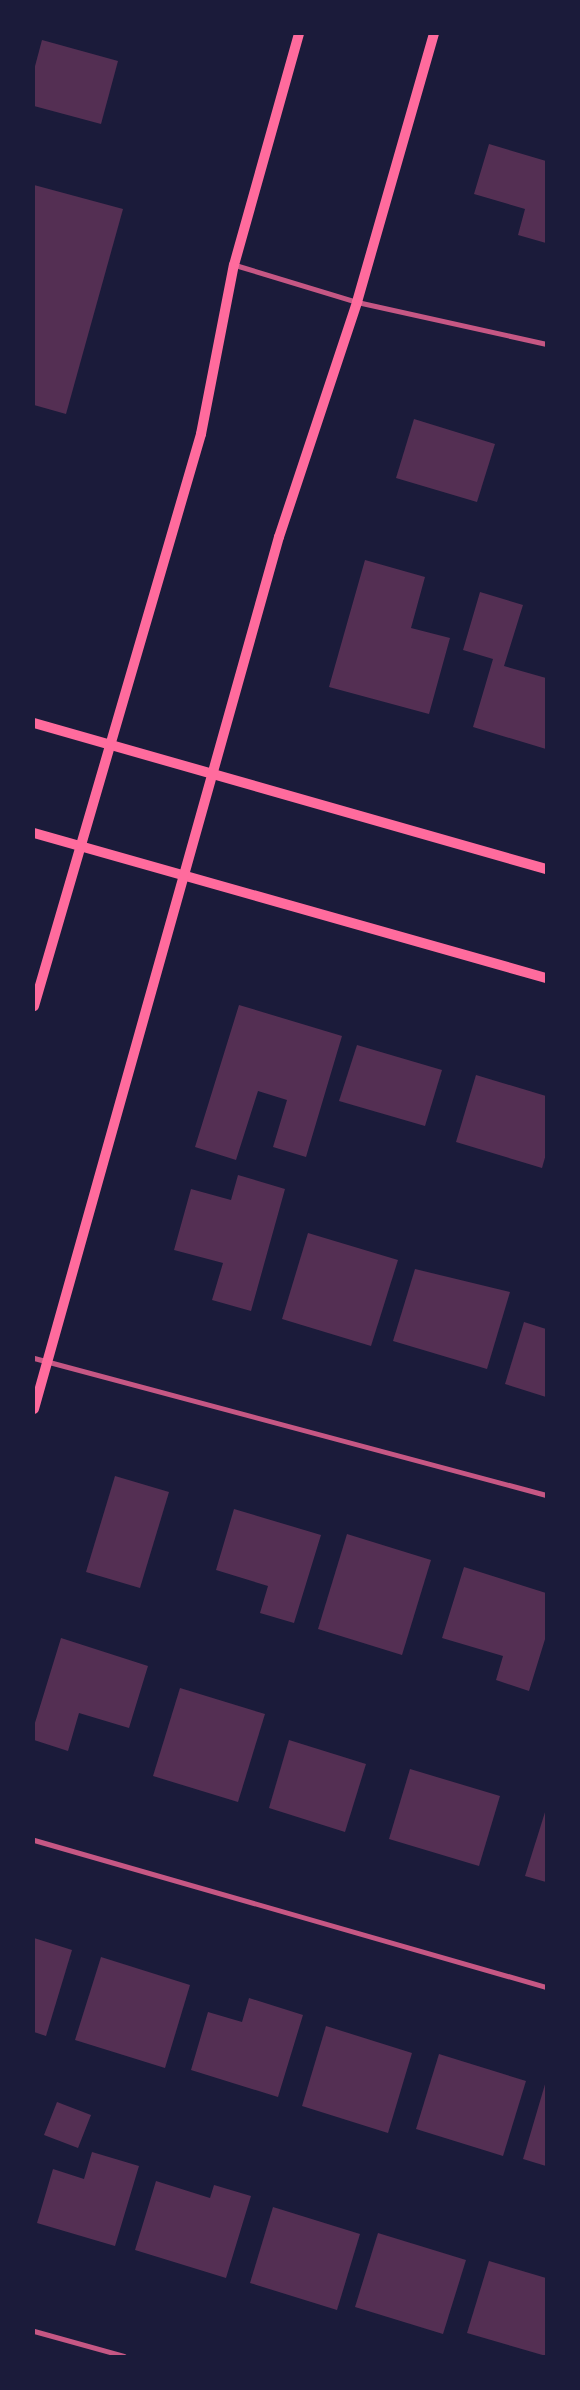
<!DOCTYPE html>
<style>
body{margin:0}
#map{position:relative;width:580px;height:2390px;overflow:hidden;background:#1b1b3a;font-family:Figtree,sans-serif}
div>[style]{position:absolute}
.building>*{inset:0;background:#542f53}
.minor>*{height:5px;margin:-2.5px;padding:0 2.5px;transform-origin:2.5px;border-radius:2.5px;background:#c65784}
.secondary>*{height:10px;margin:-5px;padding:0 5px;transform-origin:5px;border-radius:5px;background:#ff6b9d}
span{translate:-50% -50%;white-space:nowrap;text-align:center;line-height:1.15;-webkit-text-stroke:4.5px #1b1b3a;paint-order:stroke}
.frame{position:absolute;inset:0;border:35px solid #1b1b3a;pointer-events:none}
</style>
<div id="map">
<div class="building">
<i style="clip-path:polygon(42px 40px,118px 61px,101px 124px,34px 106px,34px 70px)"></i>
<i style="clip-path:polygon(489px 144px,546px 161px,546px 243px,518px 235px,525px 209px,474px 194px)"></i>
<i style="clip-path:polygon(34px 185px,123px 209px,66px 414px,34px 405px)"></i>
<i style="clip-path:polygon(414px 419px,495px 444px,477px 502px,396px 478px)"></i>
<i style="clip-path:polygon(365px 560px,425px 577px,411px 628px,450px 638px,429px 714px,329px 687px)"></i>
<i style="clip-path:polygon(480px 592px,523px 605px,504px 666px,546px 678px,546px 749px,473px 727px,493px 659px,463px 650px)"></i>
<i style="clip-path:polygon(239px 1005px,342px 1036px,306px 1157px,273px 1147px,287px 1100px,258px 1091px,236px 1160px,195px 1147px)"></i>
<i style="clip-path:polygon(357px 1045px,442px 1070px,425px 1126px,339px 1101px)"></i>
<i style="clip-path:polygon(476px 1075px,546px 1096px,546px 1154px,542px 1168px,456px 1142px)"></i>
<i style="clip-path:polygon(238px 1175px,285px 1189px,251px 1311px,212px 1300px,223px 1263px,174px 1250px,191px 1189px,231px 1200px)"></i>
<i style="clip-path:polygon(308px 1233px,398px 1260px,371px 1346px,282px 1319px)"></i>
<i style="clip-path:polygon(415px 1269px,510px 1292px,487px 1369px,393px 1341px)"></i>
<i style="clip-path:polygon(524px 1322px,546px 1329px,546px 1397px,505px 1384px)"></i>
<i style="clip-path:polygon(115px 1476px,169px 1492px,140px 1588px,86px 1572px)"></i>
<i style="clip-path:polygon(234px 1509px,321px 1535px,294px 1623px,260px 1613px,268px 1586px,216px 1570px)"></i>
<i style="clip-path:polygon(347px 1534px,431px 1560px,402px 1655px,318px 1629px)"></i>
<i style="clip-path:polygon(464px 1567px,546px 1593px,546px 1636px,529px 1691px,496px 1680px,503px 1656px,442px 1638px)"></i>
<i style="clip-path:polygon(61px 1638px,148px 1666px,129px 1728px,79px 1713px,68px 1751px,34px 1740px,34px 1726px)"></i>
<i style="clip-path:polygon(180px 1688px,265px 1714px,238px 1802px,153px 1776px)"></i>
<i style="clip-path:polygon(289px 1740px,366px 1764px,345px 1832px,269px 1808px)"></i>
<i style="clip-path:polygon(410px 1769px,500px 1796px,479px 1866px,389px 1839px)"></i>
<i style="clip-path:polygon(546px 1809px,546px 1882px,525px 1876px)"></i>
<i style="clip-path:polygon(34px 1938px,72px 1950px,46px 2036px,34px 2032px)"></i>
<i style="clip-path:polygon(101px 1957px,190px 1985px,165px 2068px,75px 2040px)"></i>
<i style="clip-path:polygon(249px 1998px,303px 2015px,278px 2097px,191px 2070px,208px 2012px,242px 2022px)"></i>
<i style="clip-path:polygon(326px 2026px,412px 2053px,388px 2133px,302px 2106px)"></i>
<i style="clip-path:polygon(439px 2054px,526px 2081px,503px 2156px,416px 2129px)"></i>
<i style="clip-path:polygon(546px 2081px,546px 2166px,523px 2159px)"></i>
<i style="clip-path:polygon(57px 2102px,91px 2115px,78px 2148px,44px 2135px)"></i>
<i style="clip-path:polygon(92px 2152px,139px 2166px,115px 2246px,37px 2223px,53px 2169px,84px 2179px)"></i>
<i style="clip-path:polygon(156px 2181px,210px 2198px,214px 2185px,251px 2196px,226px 2278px,135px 2250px)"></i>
<i style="clip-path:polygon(273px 2207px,360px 2234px,337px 2310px,250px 2283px)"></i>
<i style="clip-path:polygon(378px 2233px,466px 2260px,443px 2334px,355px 2307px)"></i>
<i style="clip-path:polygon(489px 2261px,546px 2278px,546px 2356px,467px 2333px)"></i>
</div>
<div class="minor">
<i style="left:235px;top:265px;width:127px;rotate:16.9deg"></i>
<i style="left:357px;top:302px;width:194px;rotate:12.5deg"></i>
<i style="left:34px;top:1358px;width:530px;rotate:14.98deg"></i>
<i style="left:34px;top:1840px;width:533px;rotate:16.02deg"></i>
<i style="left:34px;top:2331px;width:93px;rotate:15.5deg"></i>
</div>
<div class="secondary">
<i style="left:34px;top:723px;width:532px;rotate:15.92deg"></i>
<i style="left:34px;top:833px;width:532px;rotate:15.81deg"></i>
<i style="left:34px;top:1006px;width:596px;rotate:-73.72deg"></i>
<i style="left:201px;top:434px;width:172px;rotate:-79deg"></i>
<i style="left:234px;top:265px;width:240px;rotate:-74.3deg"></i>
<i style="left:34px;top:1409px;width:906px;rotate:-74.31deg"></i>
<i style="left:279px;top:537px;width:248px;rotate:-71.6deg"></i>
<i style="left:357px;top:302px;width:279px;rotate:-74deg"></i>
</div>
<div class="frame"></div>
</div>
